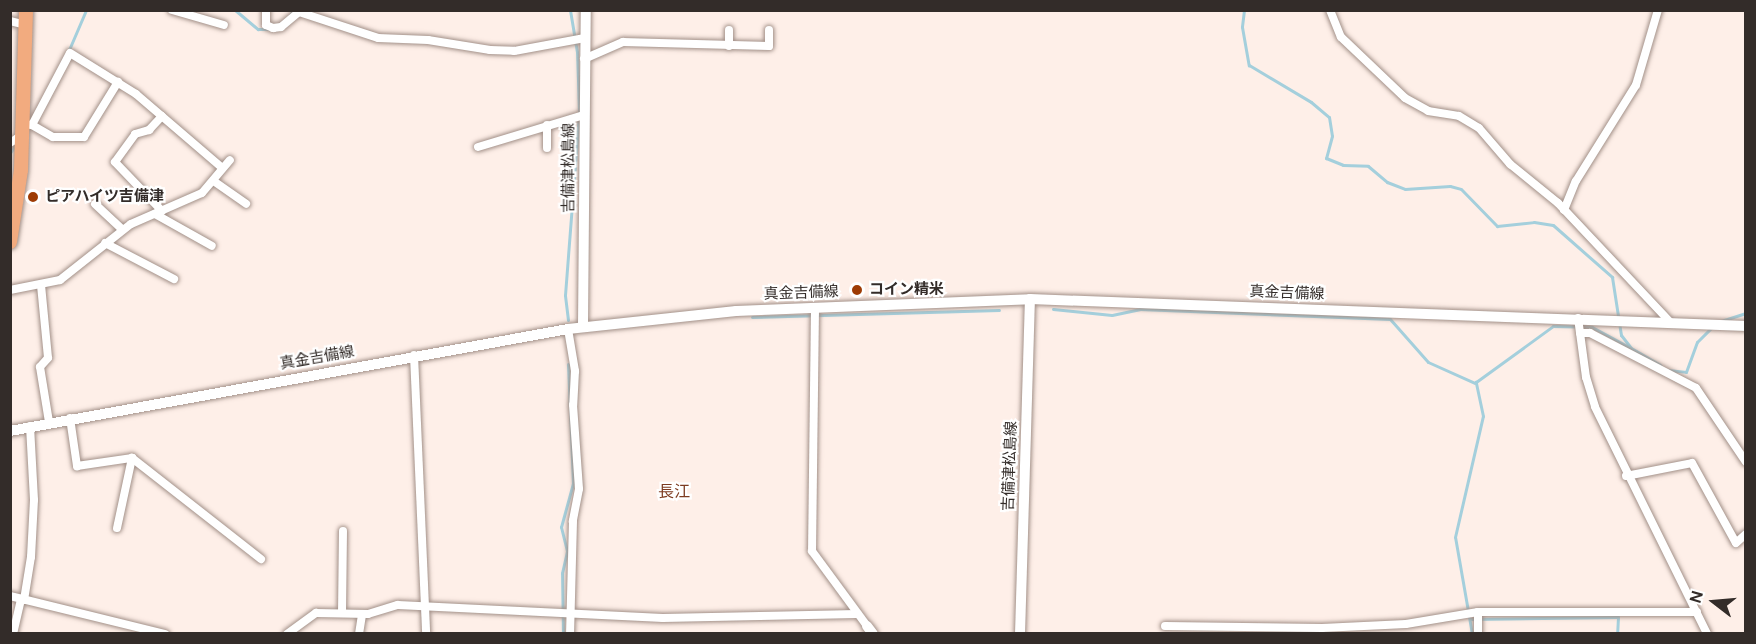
<!DOCTYPE html>
<meta charset="utf-8">
<style>
body{margin:0}
#map{position:relative;width:1756px;height:644px;overflow:hidden;background:#feefe8;font-family:"DM Sans","Noto Sans JP",sans-serif}
div>[style]{position:absolute}
.stream>*{height:3px;margin:-1.5px;padding:0 1.5px;transform-origin:1.5px;border-radius:1.5px;background:#a4cfdc}
.roads{filter:drop-shadow(0 0 2px #a29088) drop-shadow(0 0 2px #a29088)}
.street>*{height:8px;margin:-4px;padding:0 4px;transform-origin:4px;border-radius:4px;background:#fff}
.secondary>*{height:10px;margin:-5px;padding:0 5px;transform-origin:5px;border-radius:5px;background:#fff}
.highway>*{height:14px;margin:-7px;padding:0 7px;transform-origin:7px;border-radius:7px;background:#f2ab7f}
.dots>*{width:16px;height:16px;translate:-50% -50%;box-sizing:border-box;border:3px solid #fff;border-radius:50%}
span{translate:-50% -50%;white-space:nowrap;text-align:center;line-height:1.15;-webkit-text-stroke:4.5px #fff;paint-order:stroke}
.street-label{font-size:15px;color:#332c29}
.poi-label{font-size:15px;color:#332c29;font-weight:700}
.left{translate:0 -50%;text-align:left}
.neighbourhood-label{font-size:16px;color:#7d3b20}
.frame{position:absolute;inset:0;border:12px solid #332c29;pointer-events:none}
.north{position:absolute;left:1684px;top:572px;width:60px;height:60px;-webkit-text-stroke:4px #fff;paint-order:stroke;rotate:286deg;font-size:16px;font-weight:700;line-height:24px;text-align:center;color:#332c29}
.north::after{content:'';display:block;margin:auto;width:21px;height:27px;background:#332c29;clip-path:polygon(50% 0,100% 100%,50% 72%,0 100%)}
</style>
<div id="map">
<div class="stream">
<i style="left:235px;top:10px;width:30px;rotate:40deg"></i>
<i style="left:258px;top:29px;width:11px"></i>
<i style="left:1244px;top:10px;width:17px;rotate:97deg"></i>
<i style="left:1242px;top:27px;width:39px;rotate:80deg"></i>
<i style="left:1249px;top:65px;width:72px;rotate:30.8deg"></i>
<i style="left:1311px;top:102px;width:23px;rotate:40deg"></i>
<i style="left:1329px;top:117px;width:19px;rotate:81deg"></i>
<i style="left:1332px;top:136px;width:23px;rotate:105deg"></i>
<i style="left:1326px;top:158px;width:18px;rotate:22deg"></i>
<i style="left:1343px;top:165px;width:25px;rotate:2deg"></i>
<i style="left:1368px;top:166px;width:25px;rotate:40deg"></i>
<i style="left:1387px;top:182px;width:19px;rotate:21deg"></i>
<i style="left:1405px;top:189px;width:45px;rotate:-3.8deg"></i>
<i style="left:1450px;top:186px;width:11px;rotate:15deg"></i>
<i style="left:1461px;top:189px;width:52px;rotate:45.8deg"></i>
<i style="left:1497px;top:226px;width:37px;rotate:-6deg"></i>
<i style="left:1534px;top:222px;width:19px;rotate:9deg"></i>
<i style="left:1553px;top:225px;width:79px;rotate:41.4deg"></i>
<i style="left:1612px;top:277px;width:59px;rotate:81.2deg"></i>
<i style="left:1621px;top:335px;width:16px;rotate:52deg"></i>
<i style="left:1631px;top:348px;width:34px;rotate:30deg"></i>
<i style="left:289px;top:17px;width:8px;rotate:-60deg"></i>
<i style="left:68px;top:52px;width:46px;rotate:-66.8deg"></i>
<i style="left:10px;top:153px;width:11px;rotate:-56deg"></i>
<i style="left:1053px;top:309px;width:59px;rotate:5.8deg"></i>
<i style="left:1112px;top:315px;width:29px;rotate:-12deg"></i>
<i style="left:1140px;top:309px;width:250px;rotate:2.3deg"></i>
<i style="left:1390px;top:319px;width:57px;rotate:48.5deg"></i>
<i style="left:1428px;top:362px;width:51px;rotate:24.1deg"></i>
<i style="left:752px;top:317px;width:247px;rotate:-1.6deg"></i>
<i style="left:568px;top:320px;width:25px;rotate:-97deg"></i>
<i style="left:565px;top:295px;width:185px;rotate:-85.6deg"></i>
<i style="left:579px;top:111px;width:59px;rotate:-91.9deg"></i>
<i style="left:577px;top:52px;width:43px;rotate:-99.5deg"></i>
<i style="left:1721px;top:321px;width:26px;rotate:-18deg"></i>
<i style="left:1668px;top:370px;width:18px;rotate:6deg"></i>
<i style="left:1686px;top:372px;width:32px;rotate:-70deg"></i>
<i style="left:1697px;top:342px;width:20px;rotate:-45deg"></i>
<i style="left:1471px;top:619px;width:147px;rotate:-0.8deg"></i>
<i style="left:1618px;top:617px;width:17px;rotate:93deg"></i>
<i style="left:563px;top:634px;width:61px;rotate:-90.9deg"></i>
<i style="left:562px;top:573px;width:23px;rotate:-77deg"></i>
<i style="left:567px;top:551px;width:25px;rotate:-104deg"></i>
<i style="left:561px;top:527px;width:46px;rotate:-74.7deg"></i>
<i style="left:573px;top:483px;width:119px;rotate:-92.4deg"></i>
<i style="left:1472px;top:634px;width:98px;rotate:-99.9deg"></i>
<i style="left:1455px;top:537px;width:124px;rotate:-77deg"></i>
<i style="left:1483px;top:416px;width:35px;rotate:-102deg"></i>
<i style="left:1476px;top:382px;width:95px;rotate:-36deg"></i>
<i style="left:1553px;top:326px;width:39px;rotate:1deg"></i>
<i style="left:1592px;top:327px;width:42px;rotate:28.4deg"></i>
</div>
<div class="roads">
<div class="street">
<i style="left:172px;top:10px;width:54px;rotate:16.1deg"></i>
<i style="left:266px;top:10px;width:15px;rotate:90deg"></i>
<i style="left:266px;top:25px;width:8px;rotate:23deg"></i>
<i style="left:273px;top:28px;width:8px;rotate:-7deg"></i>
<i style="left:281px;top:27px;width:23px;rotate:-40deg"></i>
<i style="left:299px;top:12px;width:83px;rotate:18.2deg"></i>
<i style="left:378px;top:38px;width:50px;rotate:2.3deg"></i>
<i style="left:428px;top:40px;width:63px;rotate:9.2deg"></i>
<i style="left:490px;top:50px;width:24px;rotate:2deg"></i>
<i style="left:514px;top:51px;width:72px;rotate:-10.4deg"></i>
<i style="left:1330px;top:10px;width:29px;rotate:68deg"></i>
<i style="left:1341px;top:37px;width:88px;rotate:43.6deg"></i>
<i style="left:1405px;top:98px;width:26px;rotate:29deg"></i>
<i style="left:1428px;top:111px;width:31px;rotate:9deg"></i>
<i style="left:1459px;top:116px;width:23px;rotate:31deg"></i>
<i style="left:1479px;top:128px;width:48px;rotate:49.3deg"></i>
<i style="left:1510px;top:164px;width:62px;rotate:39.1deg"></i>
<i style="left:1558px;top:203px;width:163px;rotate:46.7deg"></i>
<i style="left:10px;top:21px;width:16px;rotate:14deg"></i>
<i style="left:729px;top:30px;width:16px;rotate:90deg"></i>
<i style="left:584px;top:59px;width:43px;rotate:-23.6deg"></i>
<i style="left:623px;top:42px;width:146px;rotate:1.6deg"></i>
<i style="left:769px;top:46px;width:16px;rotate:-90deg"></i>
<i style="left:22px;top:124px;width:10px;rotate:6deg"></i>
<i style="left:32px;top:125px;width:81px;rotate:-62.2deg"></i>
<i style="left:70px;top:53px;width:78px;rotate:31.8deg"></i>
<i style="left:136px;top:94px;width:111px;rotate:40.6deg"></i>
<i style="left:32px;top:125px;width:24px;rotate:30deg"></i>
<i style="left:53px;top:137px;width:31px"></i>
<i style="left:84px;top:137px;width:65px;rotate:-58.3deg"></i>
<i style="left:547px;top:125px;width:23px;rotate:90deg"></i>
<i style="left:10px;top:143px;width:14px;rotate:-34deg"></i>
<i style="left:478px;top:147px;width:111px;rotate:-16.8deg"></i>
<i style="left:215px;top:182px;width:38px;rotate:35deg"></i>
<i style="left:95px;top:204px;width:37px;rotate:43deg"></i>
<i style="left:1564px;top:210px;width:31px;rotate:-68deg"></i>
<i style="left:1576px;top:181px;width:113px;rotate:-58deg"></i>
<i style="left:1636px;top:85px;width:78px;rotate:-73.7deg"></i>
<i style="left:162px;top:211px;width:68px;rotate:-133.8deg"></i>
<i style="left:115px;top:162px;width:34px;rotate:-54deg"></i>
<i style="left:135px;top:134px;width:15px;rotate:-16deg"></i>
<i style="left:149px;top:130px;width:19px;rotate:-47deg"></i>
<i style="left:155px;top:214px;width:65px;rotate:29.3deg"></i>
<i style="left:105px;top:243px;width:78px;rotate:27.6deg"></i>
<i style="left:41px;top:285px;width:73px;rotate:84.5deg"></i>
<i style="left:48px;top:358px;width:12px;rotate:132deg"></i>
<i style="left:40px;top:367px;width:56px;rotate:80.7deg"></i>
<i style="left:10px;top:290px;width:51px;rotate:-11.3deg"></i>
<i style="left:60px;top:280px;width:90px;rotate:-38.3deg"></i>
<i style="left:131px;top:224px;width:77px;rotate:-23.6deg"></i>
<i style="left:202px;top:193px;width:43px;rotate:-49.7deg"></i>
<i style="left:815px;top:308px;width:243px;rotate:90.7deg"></i>
<i style="left:812px;top:551px;width:93px;rotate:53.7deg"></i>
<i style="left:1578px;top:318px;width:60px;rotate:82.3deg"></i>
<i style="left:1586px;top:377px;width:31px;rotate:73deg"></i>
<i style="left:1595px;top:407px;width:253px;rotate:63.7deg"></i>
<i style="left:568px;top:329px;width:43px;rotate:80.5deg"></i>
<i style="left:575px;top:371px;width:34px;rotate:93deg"></i>
<i style="left:573px;top:405px;width:84px;rotate:85.9deg"></i>
<i style="left:579px;top:489px;width:33px;rotate:101deg"></i>
<i style="left:573px;top:521px;width:113px;rotate:91.5deg"></i>
<i style="left:1580px;top:333px;width:10px"></i>
<i style="left:1590px;top:333px;width:119px;rotate:27.4deg"></i>
<i style="left:1696px;top:388px;width:89px;rotate:56deg"></i>
<i style="left:414px;top:355px;width:279px;rotate:87.5deg"></i>
<i style="left:70px;top:418px;width:49px;rotate:81.7deg"></i>
<i style="left:77px;top:466px;width:56px;rotate:-8.3deg"></i>
<i style="left:132px;top:458px;width:164px;rotate:38.1deg"></i>
<i style="left:1626px;top:476px;width:67px;rotate:-11.1deg"></i>
<i style="left:1692px;top:463px;width:91px;rotate:61.2deg"></i>
<i style="left:1736px;top:543px;width:13px;rotate:-42deg"></i>
<i style="left:117px;top:528px;width:72px;rotate:-77.9deg"></i>
<i style="left:10px;top:596px;width:160px;rotate:13.8deg"></i>
<i style="left:24px;top:600px;width:44px;rotate:-80.8deg"></i>
<i style="left:31px;top:557px;width:57px;rotate:-87deg"></i>
<i style="left:34px;top:500px;width:74px;rotate:-93.1deg"></i>
<i style="left:1478px;top:612px;width:22px;rotate:90deg"></i>
<i style="left:342px;top:613px;width:82px;rotate:-89.3deg"></i>
<i style="left:1165px;top:626px;width:157px;rotate:0.7deg"></i>
<i style="left:1322px;top:628px;width:84px;rotate:-2.7deg"></i>
<i style="left:1406px;top:624px;width:73px;rotate:-9.5deg"></i>
<i style="left:1478px;top:612px;width:219px"></i>
<i style="left:13px;top:634px;width:36px;rotate:-77deg"></i>
<i style="left:287px;top:634px;width:36px;rotate:-36deg"></i>
<i style="left:316px;top:613px;width:52px;rotate:1.1deg"></i>
<i style="left:368px;top:614px;width:31px;rotate:-17deg"></i>
<i style="left:398px;top:605px;width:265px;rotate:2.8deg"></i>
<i style="left:663px;top:618px;width:194px;rotate:-1.2deg"></i>
<i style="left:359px;top:634px;width:20px;rotate:-81deg"></i>
</div>
<div class="secondary">
<i style="left:583px;top:326px;width:316px;rotate:-89.5deg"></i>
<i style="left:10px;top:431px;width:567px;rotate:-10.36deg"></i>
<i style="left:568px;top:329px;width:169px;rotate:-6.1deg"></i>
<i style="left:736px;top:311px;width:294px;rotate:-2.3deg"></i>
<i style="left:1030px;top:299px;width:717px;rotate:2.16deg"></i>
<i style="left:867px;top:626px;width:10px;rotate:53deg"></i>
<i style="left:1020px;top:634px;width:335px;rotate:-88.3deg"></i>
</div>
<div class="highway">
<i style="left:10px;top:242px;width:73px;rotate:-81.3deg"></i>
<i style="left:21px;top:170px;width:160px;rotate:-88.2deg"></i>
</div>
</div>
<div class="dots">
<i style="left:33px;top:197px;background:#9e3b04"></i>
<i style="left:857px;top:290px;background:#9e3b04"></i>
</div>
<div class="street-label">
<span style="left:569px;top:168px;rotate:-90deg">吉備津松島線</span>
<span style="left:801px;top:293px;rotate:-2deg">真金吉備線</span>
<span style="left:1287px;top:293px;rotate:2deg">真金吉備線</span>
<span style="left:317px;top:358px;rotate:-10deg">真金吉備線</span>
<span style="left:1010px;top:466px;rotate:-88deg">吉備津松島線</span>
</div>
<div class="poi-label">
<span class="left" style="left:45px;top:197px">ピアハイツ吉備津</span>
<span class="left" style="left:869px;top:290px">コイン精米</span>
</div>
<div class="neighbourhood-label">
<span style="left:674px;top:492px">長江</span>
</div>
<div class="frame"></div>
<div class="north">N</div>
</div>
